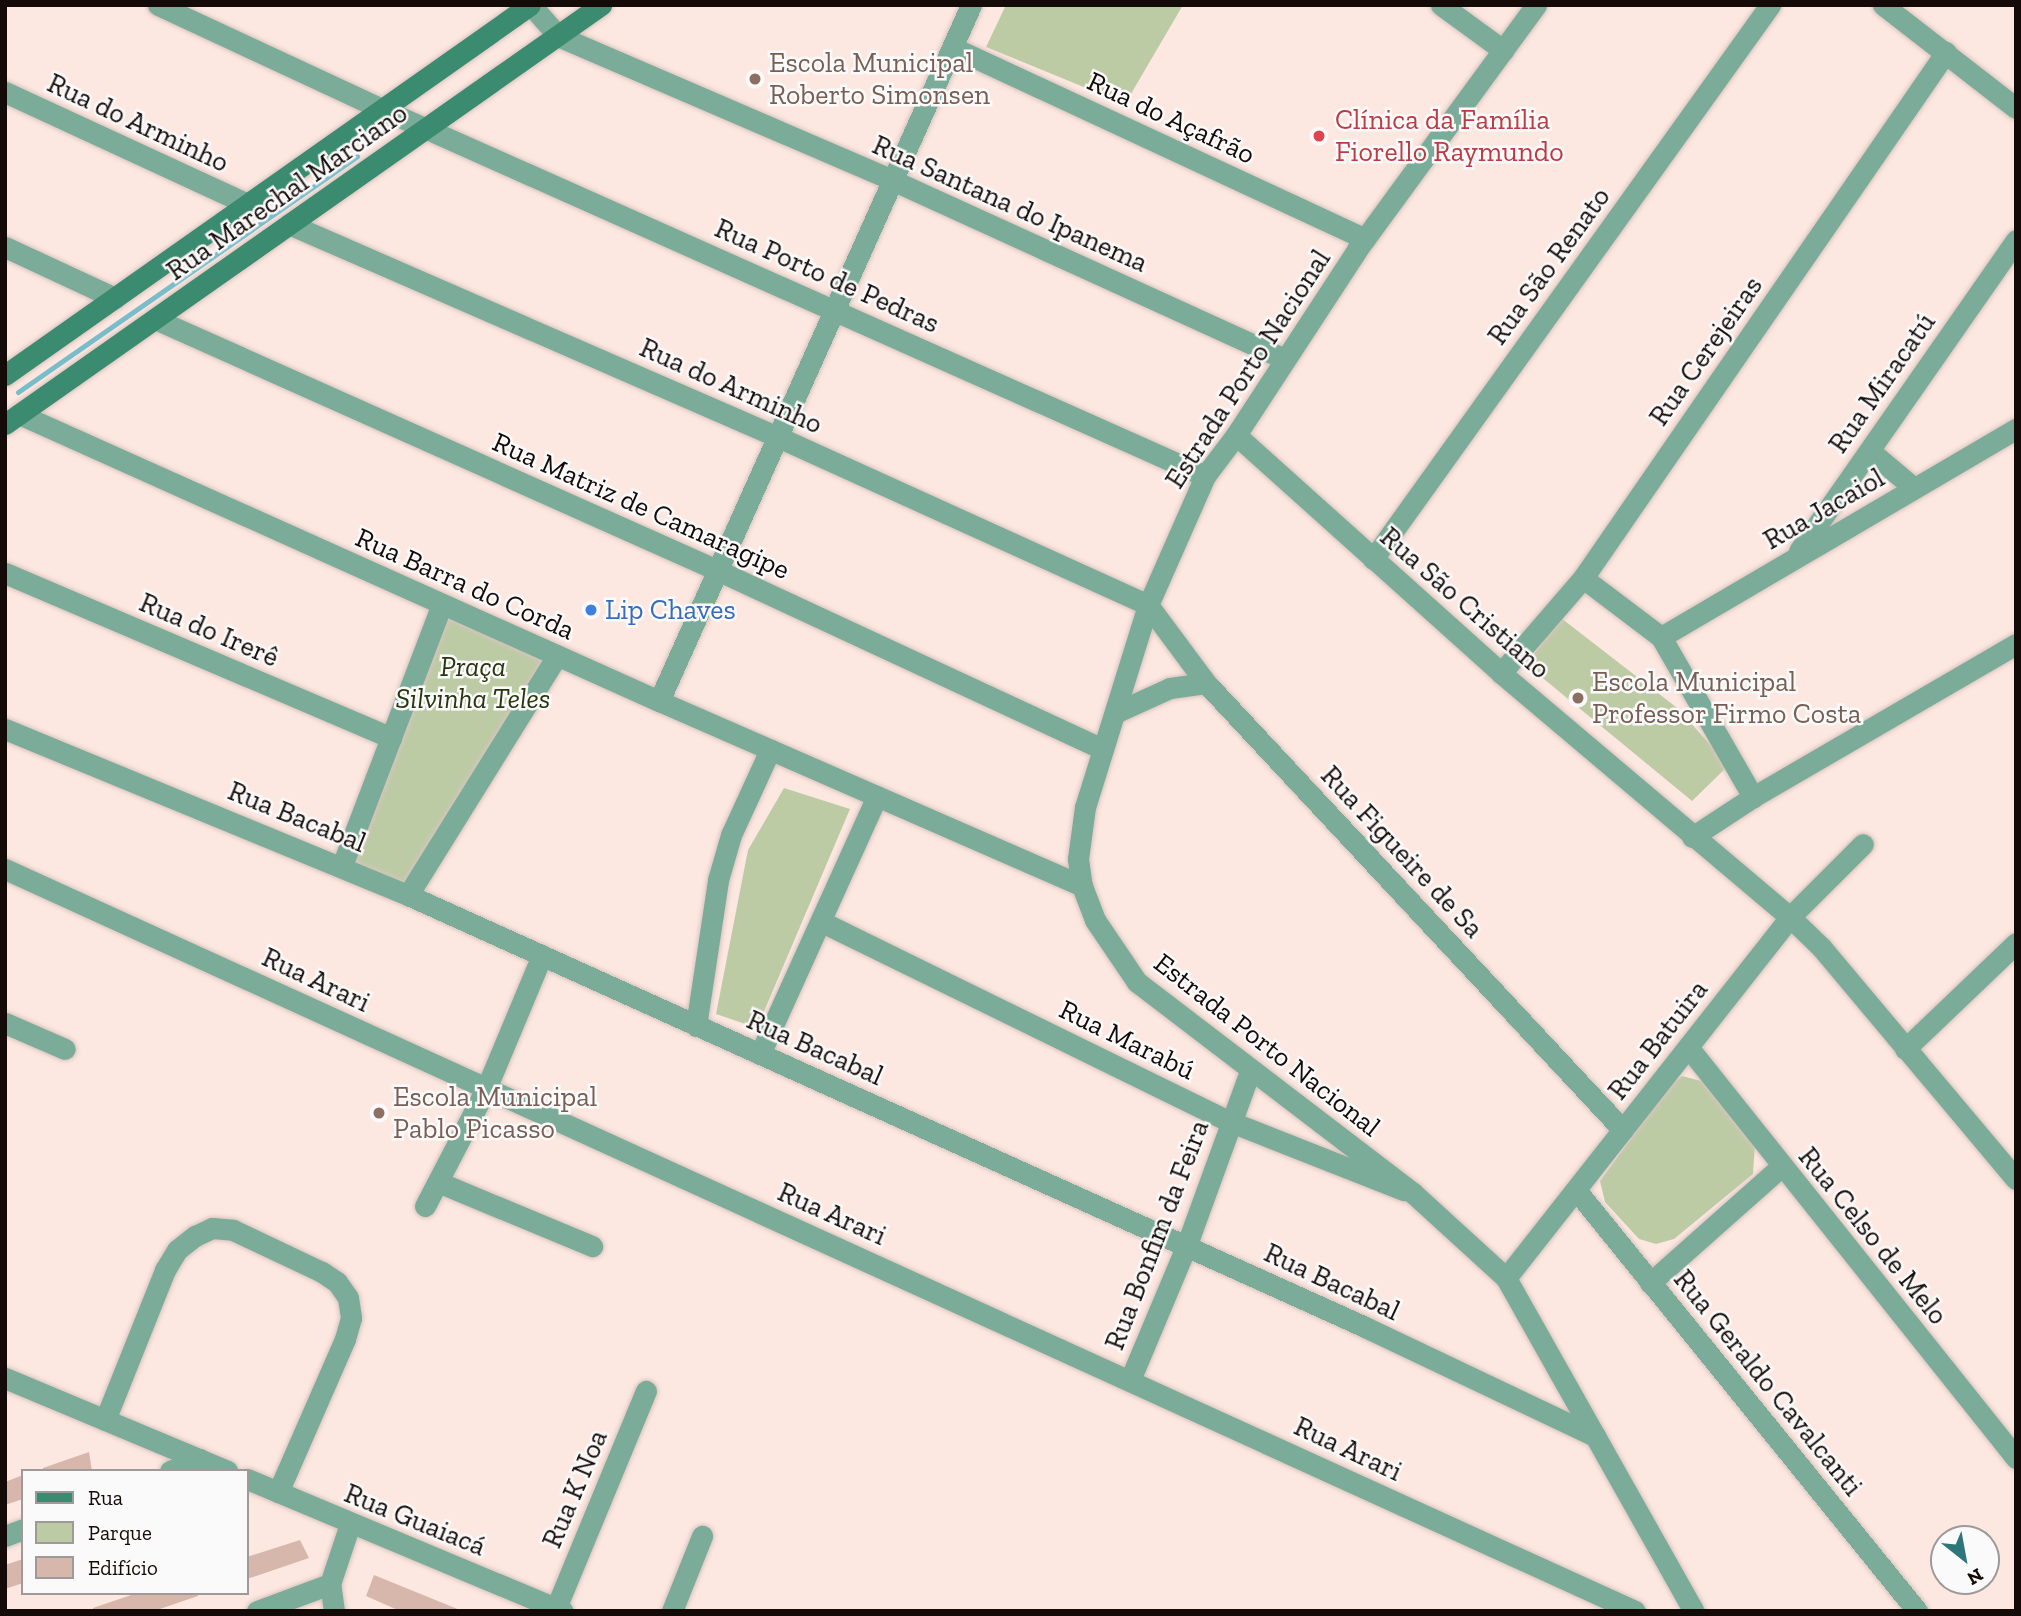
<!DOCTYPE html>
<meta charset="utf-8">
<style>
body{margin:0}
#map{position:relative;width:2021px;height:1616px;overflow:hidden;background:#fde8e1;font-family:"Zilla Slab",serif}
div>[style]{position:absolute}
.green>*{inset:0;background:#bdcba5}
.stream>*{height:5px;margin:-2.5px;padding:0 2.5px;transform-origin:2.5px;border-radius:2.5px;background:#79bdcb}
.building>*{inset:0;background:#d7b7ac}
.roads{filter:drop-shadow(0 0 2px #d8c4be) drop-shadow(0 0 2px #d8c4be)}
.minor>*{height:21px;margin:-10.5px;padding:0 10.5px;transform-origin:10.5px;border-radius:10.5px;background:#7bac99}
.tertiary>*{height:21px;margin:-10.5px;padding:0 10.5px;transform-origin:10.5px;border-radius:10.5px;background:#7bac99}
.secondary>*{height:21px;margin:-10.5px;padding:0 10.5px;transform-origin:10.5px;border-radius:10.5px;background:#3b8b70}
.dots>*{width:19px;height:19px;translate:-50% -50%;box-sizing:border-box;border:4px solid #fafafa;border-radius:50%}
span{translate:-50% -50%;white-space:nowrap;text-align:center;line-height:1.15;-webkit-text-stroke:5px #fafafa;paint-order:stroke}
.education-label{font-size:28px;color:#785e54}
.left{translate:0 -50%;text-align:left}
.street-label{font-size:28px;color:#140a07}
.health-label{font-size:28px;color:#be3a42}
.shop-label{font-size:28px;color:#366cbe}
.park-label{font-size:28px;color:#2a350f;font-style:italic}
.frame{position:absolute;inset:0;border:7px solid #140a07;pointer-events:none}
.legend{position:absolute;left:21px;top:1469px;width:228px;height:126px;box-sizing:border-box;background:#fafafa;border:2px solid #9e9a99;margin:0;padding:9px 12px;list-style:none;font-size:21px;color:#140a07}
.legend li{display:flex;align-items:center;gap:14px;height:35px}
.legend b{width:35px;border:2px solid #9e9a99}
.north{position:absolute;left:1930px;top:1525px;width:70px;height:70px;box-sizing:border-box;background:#fafafa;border:2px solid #9e9a99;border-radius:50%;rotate:149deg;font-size:19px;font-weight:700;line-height:28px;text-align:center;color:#140a07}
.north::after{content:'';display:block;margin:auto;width:24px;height:32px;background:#2d777a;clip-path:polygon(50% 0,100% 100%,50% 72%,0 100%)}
</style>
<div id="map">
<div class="green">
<i style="clip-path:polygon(1006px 5px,1183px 5px,1125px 104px,986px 47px)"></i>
<i style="clip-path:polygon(448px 617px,543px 660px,406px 884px,351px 861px)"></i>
<i style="clip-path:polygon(1561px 618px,1676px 707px,1729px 765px,1692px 801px,1539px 675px,1533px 655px)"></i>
<i style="clip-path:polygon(784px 788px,850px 809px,757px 1028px,716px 1014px,748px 850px)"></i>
<i style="clip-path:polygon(1682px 1076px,1709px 1083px,1755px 1143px,1753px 1174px,1674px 1239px,1656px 1244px,1639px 1239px,1605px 1202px,1600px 1181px,1668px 1087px)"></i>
</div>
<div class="stream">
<i style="left:18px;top:392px;width:413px;rotate:-34.8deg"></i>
</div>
<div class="building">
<i style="clip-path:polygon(89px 1452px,92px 1471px,43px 1471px,43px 1468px)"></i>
<i style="clip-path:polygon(23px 1475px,23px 1499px,5px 1505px,5px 1482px)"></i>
<i style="clip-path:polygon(300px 1540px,309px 1558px,247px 1579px,247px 1557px)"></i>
<i style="clip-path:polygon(23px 1559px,23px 1583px,5px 1589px,5px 1565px)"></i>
<i style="clip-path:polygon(374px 1575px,460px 1610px,460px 1611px,400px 1611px,366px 1596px)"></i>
<i style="clip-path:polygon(137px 1593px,197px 1593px,198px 1596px,154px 1611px,93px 1611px,93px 1608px)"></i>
</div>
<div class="roads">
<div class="minor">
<i style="left:158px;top:5px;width:247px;rotate:24.9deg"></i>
<i style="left:382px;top:109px;width:901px;rotate:24.03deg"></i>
<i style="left:1441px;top:5px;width:77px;rotate:36deg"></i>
<i style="left:1883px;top:5px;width:168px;rotate:37.8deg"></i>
<i style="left:558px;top:36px;width:364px;rotate:23.3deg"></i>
<i style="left:892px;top:180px;width:431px;rotate:24.5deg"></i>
<i style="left:954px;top:48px;width:453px;rotate:24.9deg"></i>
<i style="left:5px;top:92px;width:267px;rotate:24.8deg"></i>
<i style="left:289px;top:224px;width:533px;rotate:23.54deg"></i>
<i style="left:778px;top:437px;width:406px;rotate:24.4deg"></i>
<i style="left:1148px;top:605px;width:97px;rotate:53.4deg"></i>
<i style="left:1206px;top:683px;width:611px;rotate:46.99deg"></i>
<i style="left:5px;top:247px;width:121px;rotate:24.9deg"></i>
<i style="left:155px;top:319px;width:616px;rotate:24.07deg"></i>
<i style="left:717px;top:570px;width:425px;rotate:24.9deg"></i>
<i style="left:19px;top:414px;width:701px;rotate:24.15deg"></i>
<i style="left:659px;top:701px;width:462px;rotate:23.6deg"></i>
<i style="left:1236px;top:435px;width:356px;rotate:41.9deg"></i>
<i style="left:1501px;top:673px;width:378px;rotate:40.2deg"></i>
<i style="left:1790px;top:917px;width:43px;rotate:44.1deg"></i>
<i style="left:1821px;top:947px;width:303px;rotate:50deg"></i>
<i style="left:1870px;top:451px;width:57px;rotate:40.1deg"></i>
<i style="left:1799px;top:551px;width:379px;rotate:-55.1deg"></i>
<i style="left:1373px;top:559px;width:682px;rotate:-54.37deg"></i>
<i style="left:5px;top:573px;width:420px;rotate:23.1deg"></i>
<i style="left:1583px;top:578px;width:98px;rotate:37.1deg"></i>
<i style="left:1661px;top:637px;width:185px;rotate:60.1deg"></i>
<i style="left:1661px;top:637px;width:411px;rotate:-30.4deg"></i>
<i style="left:1501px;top:673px;width:125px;rotate:-49.2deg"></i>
<i style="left:1583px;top:578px;width:639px;rotate:-55.39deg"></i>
<i style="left:659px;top:701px;width:763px;rotate:-65.85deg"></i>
<i style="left:1117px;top:712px;width:58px;rotate:-24.4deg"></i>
<i style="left:1170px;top:688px;width:36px;rotate:-8deg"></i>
<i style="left:5px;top:729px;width:436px;rotate:22.4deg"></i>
<i style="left:408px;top:895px;width:1050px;rotate:24.29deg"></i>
<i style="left:1365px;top:1327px;width:255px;rotate:25.4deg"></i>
<i style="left:1692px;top:837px;width:73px;rotate:-33.3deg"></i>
<i style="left:1753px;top:797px;width:304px;rotate:-30.2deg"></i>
<i style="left:342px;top:866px;width:280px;rotate:-69.1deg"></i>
<i style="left:5px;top:869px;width:1791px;rotate:24.48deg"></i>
<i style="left:408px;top:895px;width:282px;rotate:-58.1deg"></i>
<i style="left:822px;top:922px;width:455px;rotate:26.1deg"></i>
<i style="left:1231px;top:1122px;width:186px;rotate:21.5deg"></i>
<i style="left:5px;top:1023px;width:65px;rotate:23.4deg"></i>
<i style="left:696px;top:1026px;width:148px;rotate:-81.4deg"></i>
<i style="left:718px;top:880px;width:47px;rotate:-73.9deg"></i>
<i style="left:731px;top:835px;width:94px;rotate:-65.4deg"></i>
<i style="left:1688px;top:1047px;width:526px;rotate:51.41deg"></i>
<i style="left:1905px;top:1049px;width:153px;rotate:-43.7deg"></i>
<i style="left:760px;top:1054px;width:283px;rotate:-65.6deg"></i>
<i style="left:438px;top:1182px;width:167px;rotate:22.6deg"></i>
<i style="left:1576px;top:1190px;width:542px;rotate:50.99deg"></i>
<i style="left:425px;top:1206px;width:132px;rotate:-62.5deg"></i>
<i style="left:486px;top:1089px;width:145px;rotate:-67.3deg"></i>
<i style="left:1506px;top:1278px;width:459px;rotate:-51.8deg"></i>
<i style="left:1790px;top:917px;width:103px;rotate:-45deg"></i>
<i style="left:1650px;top:1283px;width:176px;rotate:-41.6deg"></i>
<i style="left:1130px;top:1380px;width:144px;rotate:-67.2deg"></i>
<i style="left:1186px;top:1247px;width:187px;rotate:-70deg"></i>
<i style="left:105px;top:1420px;width:162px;rotate:-68.2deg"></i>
<i style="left:165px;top:1270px;width:23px;rotate:-59deg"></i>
<i style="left:177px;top:1250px;width:23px;rotate:-38deg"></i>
<i style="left:195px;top:1236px;width:19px;rotate:-25deg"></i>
<i style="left:212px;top:1228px;width:21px;rotate:5deg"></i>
<i style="left:233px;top:1230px;width:98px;rotate:25.3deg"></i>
<i style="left:322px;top:1272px;width:18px;rotate:34deg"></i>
<i style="left:337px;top:1282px;width:19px;rotate:55deg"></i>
<i style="left:348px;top:1298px;width:20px;rotate:81deg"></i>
<i style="left:351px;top:1318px;width:22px;rotate:106deg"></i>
<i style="left:345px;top:1339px;width:167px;rotate:113.6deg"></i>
<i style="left:170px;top:1471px;width:32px;rotate:-22deg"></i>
<i style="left:5px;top:1536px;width:19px;rotate:-21deg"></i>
<i style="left:556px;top:1608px;width:235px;rotate:-67.5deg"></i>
<i style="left:257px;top:1611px;width:78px;rotate:-20.3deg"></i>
<i style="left:334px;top:1611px;width:27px;rotate:-98deg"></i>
<i style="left:330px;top:1584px;width:63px;rotate:-71.6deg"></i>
<i style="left:672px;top:1611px;width:81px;rotate:-68.2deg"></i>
</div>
<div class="tertiary">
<i style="left:531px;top:5px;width:41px;rotate:48.9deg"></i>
<i style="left:1536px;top:5px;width:303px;rotate:126.2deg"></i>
<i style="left:1357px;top:250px;width:221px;rotate:123.2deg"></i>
<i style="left:1236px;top:435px;width:51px;rotate:127.1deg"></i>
<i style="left:1205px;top:476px;width:141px;rotate:113.8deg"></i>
<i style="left:1148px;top:605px;width:212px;rotate:107.3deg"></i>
<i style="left:1085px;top:807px;width:52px;rotate:97.7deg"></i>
<i style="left:1078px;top:859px;width:27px;rotate:82deg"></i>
<i style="left:1082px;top:886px;width:36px;rotate:69deg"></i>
<i style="left:1095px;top:920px;width:75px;rotate:55.9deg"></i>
<i style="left:1137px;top:982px;width:347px;rotate:37.4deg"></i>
<i style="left:1413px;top:1193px;width:126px;rotate:42.4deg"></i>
<i style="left:1506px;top:1278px;width:382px;rotate:60.6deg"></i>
<i style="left:5px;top:1378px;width:241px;rotate:22.7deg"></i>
<i style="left:247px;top:1479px;width:342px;rotate:22.7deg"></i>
</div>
<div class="secondary">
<i style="left:5px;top:375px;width:642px;rotate:-35.17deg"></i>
<i style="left:5px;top:424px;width:729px;rotate:-35.11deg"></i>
</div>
</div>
<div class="dots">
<i style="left:755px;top:79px;background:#8d6e63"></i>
<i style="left:1319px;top:136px;background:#e0444e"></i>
<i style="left:591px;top:610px;background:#3f7fe0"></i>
<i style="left:1578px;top:698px;background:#8d6e63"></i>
<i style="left:379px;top:1113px;background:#8d6e63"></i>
</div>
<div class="education-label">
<span class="left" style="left:769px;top:79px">Escola Municipal<br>Roberto Simonsen</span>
<span class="left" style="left:1592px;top:698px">Escola Municipal<br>Professor Firmo Costa</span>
<span class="left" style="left:393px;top:1113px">Escola Municipal<br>Pablo Picasso</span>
</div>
<div class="street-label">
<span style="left:1171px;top:118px;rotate:25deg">Rua do Açafrão</span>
<span style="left:138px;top:123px;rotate:25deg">Rua do Arminho</span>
<span style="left:287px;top:192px;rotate:-35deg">Rua Marechal Marciano</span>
<span style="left:1010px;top:204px;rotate:24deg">Rua Santana do Ipanema</span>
<span style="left:1549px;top:266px;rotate:-54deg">Rua São Renato</span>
<span style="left:827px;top:276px;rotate:24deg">Rua Porto de Pedras</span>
<span style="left:1706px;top:351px;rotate:-55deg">Rua Cerejeiras</span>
<span style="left:1248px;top:369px;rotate:-57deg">Estrada Porto Nacional</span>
<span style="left:1882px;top:383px;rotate:-55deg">Rua Miracatú</span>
<span style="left:731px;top:386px;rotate:24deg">Rua do Arminho</span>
<span style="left:641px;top:506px;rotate:24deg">Rua Matriz de Camaragipe</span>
<span style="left:1824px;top:509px;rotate:-30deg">Rua Jacaiol</span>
<span style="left:465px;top:584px;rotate:24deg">Rua Barra do Corda</span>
<span style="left:1465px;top:603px;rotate:41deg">Rua São Cristiano</span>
<span style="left:209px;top:630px;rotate:23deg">Rua do Irerê</span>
<span style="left:297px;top:817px;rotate:22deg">Rua Bacabal</span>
<span style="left:1402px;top:852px;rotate:47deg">Rua Figueire de Sa</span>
<span style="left:316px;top:980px;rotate:25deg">Rua Arari</span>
<span style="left:1127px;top:1040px;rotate:26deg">Rua Marabú</span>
<span style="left:1658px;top:1040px;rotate:-52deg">Rua Batuira</span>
<span style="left:1267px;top:1045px;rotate:38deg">Estrada Porto Nacional</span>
<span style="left:815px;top:1048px;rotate:24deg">Rua Bacabal</span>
<span style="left:832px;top:1214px;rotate:24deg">Rua Arari</span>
<span style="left:1157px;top:1235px;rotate:-69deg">Rua Bonfim da Feira</span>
<span style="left:1873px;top:1236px;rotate:51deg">Rua Celso de Melo</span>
<span style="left:1332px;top:1282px;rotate:25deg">Rua Bacabal</span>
<span style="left:1768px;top:1383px;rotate:51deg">Rua Geraldo Cavalcanti</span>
<span style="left:1348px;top:1449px;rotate:25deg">Rua Arari</span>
<span style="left:575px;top:1489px;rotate:-67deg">Rua K Noa</span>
<span style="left:415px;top:1520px;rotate:22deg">Rua Guaiacá</span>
</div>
<div class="health-label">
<span class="left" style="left:1335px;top:136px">Clínica da Família<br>Fiorello Raymundo</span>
</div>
<div class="shop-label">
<span class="left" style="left:605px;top:610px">Lip Chaves</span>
</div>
<div class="park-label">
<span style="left:473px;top:683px">Praça<br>Silvinha Teles</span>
</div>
<div class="frame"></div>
<ul class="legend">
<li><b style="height:9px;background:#3b8b70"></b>Rua</li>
<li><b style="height:19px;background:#bdcba5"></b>Parque</li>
<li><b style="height:19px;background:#d7b7ac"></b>Edifício</li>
</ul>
<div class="north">N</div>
</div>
